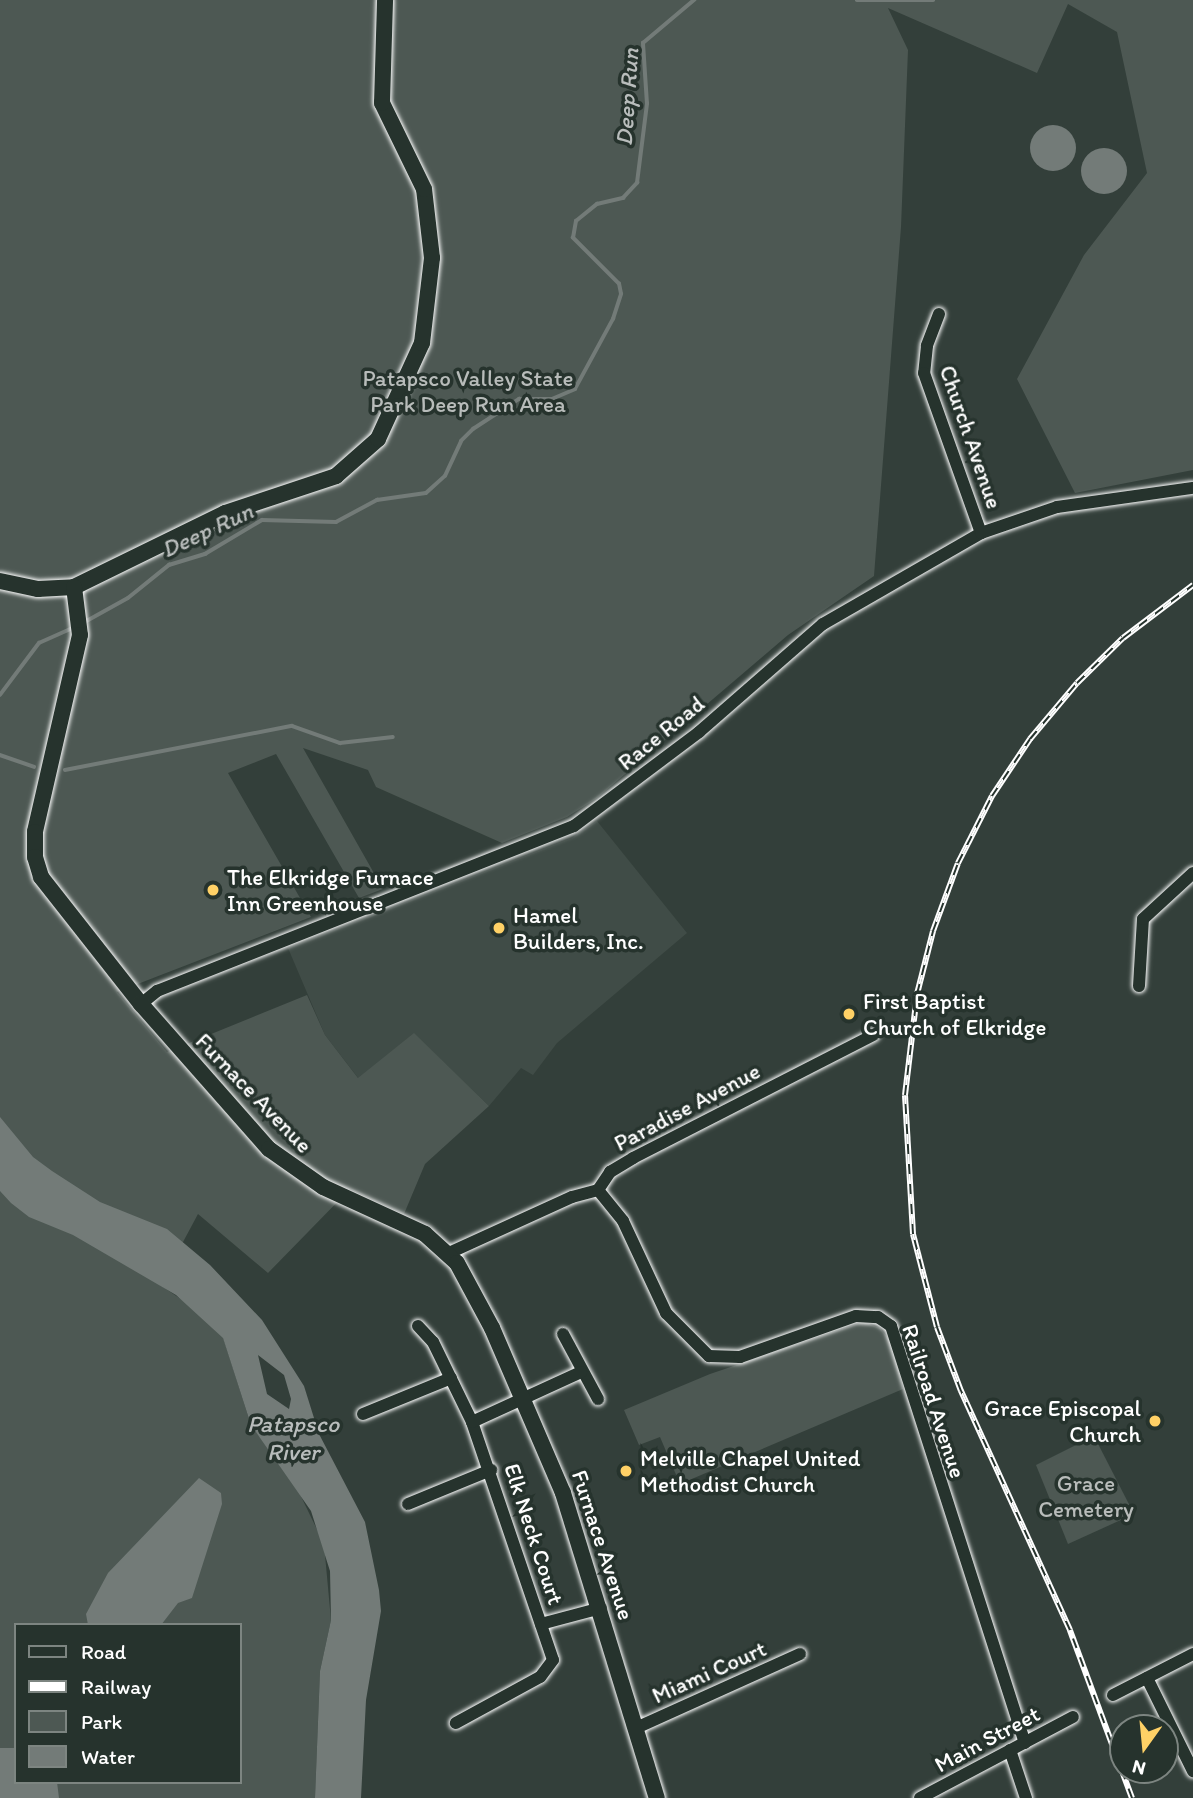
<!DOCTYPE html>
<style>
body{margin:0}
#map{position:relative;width:1193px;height:1798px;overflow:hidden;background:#333f3a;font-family:Itim,sans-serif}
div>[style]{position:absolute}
.built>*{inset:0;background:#404c47}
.green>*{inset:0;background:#4d5853}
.water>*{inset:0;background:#737b78}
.round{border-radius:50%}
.stream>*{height:3.5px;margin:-1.75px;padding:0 1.75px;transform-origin:1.75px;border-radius:1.75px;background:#737b78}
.roads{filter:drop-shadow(0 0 2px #fff) drop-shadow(0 0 2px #fff)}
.street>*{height:12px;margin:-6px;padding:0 6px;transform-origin:6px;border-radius:6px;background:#26332d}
.secondary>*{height:16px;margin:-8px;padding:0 8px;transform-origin:8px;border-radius:8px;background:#26332d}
.rail>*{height:6px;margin-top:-3px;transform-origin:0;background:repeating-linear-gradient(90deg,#26332d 0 10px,#fff 0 20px);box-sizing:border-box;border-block:2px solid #fff}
.dots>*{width:19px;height:19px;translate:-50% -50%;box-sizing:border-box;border:4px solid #26332d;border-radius:50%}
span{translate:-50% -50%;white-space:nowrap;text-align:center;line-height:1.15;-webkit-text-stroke:7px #26332d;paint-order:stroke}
.park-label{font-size:23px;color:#b8bcba}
.street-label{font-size:23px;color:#fff}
.poi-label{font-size:23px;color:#fff}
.left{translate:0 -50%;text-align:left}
.right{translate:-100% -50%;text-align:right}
.water-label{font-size:24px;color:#b9bdbc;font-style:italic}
.legend{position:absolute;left:14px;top:1623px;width:228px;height:161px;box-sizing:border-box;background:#26332d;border:2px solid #7d8581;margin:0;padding:9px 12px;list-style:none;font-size:21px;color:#fff}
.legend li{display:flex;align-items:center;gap:14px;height:35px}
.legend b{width:35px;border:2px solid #7d8581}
.north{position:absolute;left:1109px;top:1714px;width:70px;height:70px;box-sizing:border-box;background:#26332d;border:2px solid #7d8581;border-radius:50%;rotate:195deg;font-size:19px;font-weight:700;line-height:28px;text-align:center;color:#fff}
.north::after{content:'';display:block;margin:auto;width:24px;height:32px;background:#ffd166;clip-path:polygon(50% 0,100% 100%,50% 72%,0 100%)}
</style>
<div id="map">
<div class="built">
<i style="clip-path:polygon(597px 821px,687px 933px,557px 1043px,533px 1075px,521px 1068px,489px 1106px,414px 1034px,359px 1079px,325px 1035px,288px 948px,572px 838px)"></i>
</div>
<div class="green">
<i style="clip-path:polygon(evenodd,0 0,1193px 0,1193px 470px,1075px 493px,1017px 379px,1084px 255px,1147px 173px,1117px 32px,1068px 4px,1037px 73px,888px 8px,908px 50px,901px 227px,874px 576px,788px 635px,597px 798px,567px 817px,502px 843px,376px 787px,368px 770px,303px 748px,383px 889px,359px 898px,276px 754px,228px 773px,311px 917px,117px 992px,167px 1052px,307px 995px,325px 1035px,358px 1078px,414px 1033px,489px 1106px,425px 1164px,404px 1214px,350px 1189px,268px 1273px,198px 1214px,160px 1285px,194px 1308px,223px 1337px,251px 1425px,296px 1486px,324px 1544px,331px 1620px,320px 1671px,315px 1798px,0 1798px,0 0,16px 1625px,240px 1625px,240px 1782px,16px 1782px,16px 1625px)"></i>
<i style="clip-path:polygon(863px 1322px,880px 1328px,891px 1342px,903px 1389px,680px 1484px,660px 1437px,639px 1445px,624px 1410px,710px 1374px)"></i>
<i style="clip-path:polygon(1094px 1436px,1134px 1514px,1068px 1544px,1036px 1465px)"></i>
</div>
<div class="water">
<i class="round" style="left:1030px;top:125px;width:46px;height:46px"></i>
<i class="round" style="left:1081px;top:148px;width:46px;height:46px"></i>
<i style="clip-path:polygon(evenodd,0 1117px,33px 1157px,52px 1171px,100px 1202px,167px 1229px,210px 1265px,262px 1320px,304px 1386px,319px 1434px,365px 1522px,379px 1590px,381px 1611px,366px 1700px,361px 1798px,315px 1798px,320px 1671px,331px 1620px,330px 1571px,311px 1511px,251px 1425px,223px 1338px,176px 1295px,73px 1235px,29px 1217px,11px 1203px,0 1191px,0 1117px,258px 1355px,284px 1375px,291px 1399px,289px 1409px,267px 1394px,258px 1355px)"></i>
<i style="clip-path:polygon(199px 1478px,221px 1493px,222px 1504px,192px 1598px,178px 1603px,161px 1625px,88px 1625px,86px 1614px,108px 1573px)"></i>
<i style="clip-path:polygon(0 1748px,16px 1748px,16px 1782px,57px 1782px,59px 1798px,0 1798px)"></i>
</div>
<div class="stream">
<i style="left:857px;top:0;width:76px"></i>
<i style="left:83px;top:623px;width:51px;rotate:-29.1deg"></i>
<i style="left:128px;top:598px;width:53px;rotate:-38.8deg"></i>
<i style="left:169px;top:565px;width:38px;rotate:-17deg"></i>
<i style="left:205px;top:554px;width:66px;rotate:-30.8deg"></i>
<i style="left:262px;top:520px;width:74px;rotate:1.5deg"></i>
<i style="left:336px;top:522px;width:47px;rotate:-28.2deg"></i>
<i style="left:377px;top:500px;width:49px;rotate:-8.1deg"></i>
<i style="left:426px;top:493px;width:25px;rotate:-42deg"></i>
<i style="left:445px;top:476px;width:38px;rotate:-65deg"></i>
<i style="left:461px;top:441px;width:17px;rotate:-45deg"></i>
<i style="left:473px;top:429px;width:55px;rotate:-33.1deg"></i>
<i style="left:519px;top:399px;width:33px"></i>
<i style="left:552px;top:399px;width:25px;rotate:-23deg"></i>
<i style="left:575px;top:389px;width:80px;rotate:-61.5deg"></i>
<i style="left:613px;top:319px;width:26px;rotate:-72deg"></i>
<i style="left:621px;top:294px;width:10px;rotate:-101deg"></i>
<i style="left:619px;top:284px;width:65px;rotate:-135deg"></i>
<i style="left:573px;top:238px;width:17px;rotate:-80deg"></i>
<i style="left:576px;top:221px;width:27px;rotate:-39deg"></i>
<i style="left:597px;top:204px;width:27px;rotate:-13deg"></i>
<i style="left:623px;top:198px;width:21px;rotate:-47deg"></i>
<i style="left:637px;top:183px;width:80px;rotate:-82.8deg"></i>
<i style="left:647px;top:104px;width:61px;rotate:-93.8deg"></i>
<i style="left:643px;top:43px;width:67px;rotate:-40.1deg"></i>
<i style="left:0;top:695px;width:65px;rotate:-53.1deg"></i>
<i style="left:39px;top:643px;width:37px;rotate:-24deg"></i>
<i style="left:0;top:755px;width:36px;rotate:19deg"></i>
<i style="left:65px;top:770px;width:231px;rotate:-11deg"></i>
<i style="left:292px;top:726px;width:51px;rotate:19.5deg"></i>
<i style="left:340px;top:743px;width:53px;rotate:-6.5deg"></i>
</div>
<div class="roads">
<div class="street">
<i style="left:939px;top:314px;width:34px;rotate:111deg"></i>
<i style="left:927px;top:346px;width:27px;rotate:96deg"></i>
<i style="left:924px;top:373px;width:170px;rotate:70.4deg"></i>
<i style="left:1139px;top:986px;width:67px;rotate:-86.6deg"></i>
<i style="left:1143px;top:919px;width:68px;rotate:-42.6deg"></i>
<i style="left:141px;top:1004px;width:21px;rotate:-39deg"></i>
<i style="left:157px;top:991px;width:448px;rotate:-21.6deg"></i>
<i style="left:574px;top:826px;width:156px;rotate:-36.9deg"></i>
<i style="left:699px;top:732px;width:164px;rotate:-41.1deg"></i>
<i style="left:823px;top:624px;width:182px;rotate:-29.9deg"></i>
<i style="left:981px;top:533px;width:80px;rotate:-18.9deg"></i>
<i style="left:1057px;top:507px;width:137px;rotate:-8deg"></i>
<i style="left:598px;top:1190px;width:40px;rotate:51deg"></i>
<i style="left:623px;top:1221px;width:102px;rotate:64.9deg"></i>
<i style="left:666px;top:1313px;width:61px;rotate:45deg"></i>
<i style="left:709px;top:1356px;width:31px;rotate:2deg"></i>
<i style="left:740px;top:1357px;width:123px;rotate:-19.5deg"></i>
<i style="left:856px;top:1316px;width:22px;rotate:3deg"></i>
<i style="left:878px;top:1317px;width:16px;rotate:35deg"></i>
<i style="left:891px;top:1326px;width:438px;rotate:72.2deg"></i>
<i style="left:449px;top:1253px;width:135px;rotate:-24.5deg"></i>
<i style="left:572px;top:1197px;width:27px;rotate:-15deg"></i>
<i style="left:598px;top:1190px;width:22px;rotate:-56deg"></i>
<i style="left:610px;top:1172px;width:27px;rotate:-31deg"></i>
<i style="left:633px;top:1158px;width:270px;rotate:-27.1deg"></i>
<i style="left:418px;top:1326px;width:22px;rotate:47deg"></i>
<i style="left:433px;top:1342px;width:89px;rotate:64deg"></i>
<i style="left:472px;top:1422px;width:251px;rotate:71.2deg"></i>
<i style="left:553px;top:1660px;width:21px;rotate:127deg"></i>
<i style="left:540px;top:1677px;width:96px;rotate:151.3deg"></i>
<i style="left:563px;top:1334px;width:74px;rotate:61.7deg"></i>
<i style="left:363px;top:1414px;width:95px;rotate:-22.2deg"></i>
<i style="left:472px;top:1422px;width:120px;rotate:-24.6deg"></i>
<i style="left:408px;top:1504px;width:90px;rotate:-22.3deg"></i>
<i style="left:541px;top:1624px;width:62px;rotate:-14.9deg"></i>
<i style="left:1147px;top:1678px;width:104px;rotate:63.7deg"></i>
<i style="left:1113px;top:1695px;width:90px;rotate:-27.1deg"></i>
<i style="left:636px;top:1728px;width:180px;rotate:-24.3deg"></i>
<i style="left:1010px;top:1750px;width:51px;rotate:71.6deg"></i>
<i style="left:920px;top:1798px;width:173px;rotate:-27.9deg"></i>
</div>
<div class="secondary">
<i style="left:0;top:581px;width:39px;rotate:12deg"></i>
<i style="left:38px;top:589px;width:36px;rotate:-3deg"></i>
<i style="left:74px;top:587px;width:168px;rotate:-26.1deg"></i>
<i style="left:225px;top:513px;width:117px;rotate:-18.4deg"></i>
<i style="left:336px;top:476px;width:56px;rotate:-41.4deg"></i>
<i style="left:378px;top:439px;width:106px;rotate:-65.4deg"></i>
<i style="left:422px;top:343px;width:86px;rotate:-83.3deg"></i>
<i style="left:432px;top:258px;width:69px;rotate:-96.6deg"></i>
<i style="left:424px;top:189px;width:96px;rotate:-116deg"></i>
<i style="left:382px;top:103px;width:103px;rotate:-88.3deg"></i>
<i style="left:74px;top:587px;width:48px;rotate:82.9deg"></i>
<i style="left:80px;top:635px;width:202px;rotate:102.9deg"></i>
<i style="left:35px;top:832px;width:25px;rotate:90deg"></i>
<i style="left:35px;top:857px;width:21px;rotate:73deg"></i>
<i style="left:41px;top:877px;width:162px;rotate:51.8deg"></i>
<i style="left:141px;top:1004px;width:193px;rotate:48.6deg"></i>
<i style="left:269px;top:1149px;width:66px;rotate:35.1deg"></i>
<i style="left:323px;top:1187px;width:112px;rotate:24.7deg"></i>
<i style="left:425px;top:1234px;width:43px;rotate:42.2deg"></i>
<i style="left:457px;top:1263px;width:74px;rotate:61.7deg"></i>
<i style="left:492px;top:1328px;width:180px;rotate:66.7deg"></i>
<i style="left:563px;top:1493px;width:319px;rotate:72.9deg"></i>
</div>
</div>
<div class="rail">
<i style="left:1132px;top:1798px;width:179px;rotate:-110.3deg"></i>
<i style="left:1070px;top:1630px;width:263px;rotate:-114.5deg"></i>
<i style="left:961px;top:1391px;width:68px;rotate:-110.6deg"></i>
<i style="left:937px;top:1327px;width:96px;rotate:-104.5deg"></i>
<i style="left:913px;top:1234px;width:139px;rotate:-93.3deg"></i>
<i style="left:905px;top:1095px;width:102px;rotate:-83.2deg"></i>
<i style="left:917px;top:994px;width:65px;rotate:-75.7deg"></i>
<i style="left:933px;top:931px;width:72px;rotate:-69.8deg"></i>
<i style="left:958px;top:863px;width:75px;rotate:-63.1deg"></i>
<i style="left:992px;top:796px;width:69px;rotate:-56.3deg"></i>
<i style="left:1030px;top:739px;width:73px;rotate:-50deg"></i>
<i style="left:1077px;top:683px;width:64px;rotate:-44.4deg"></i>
<i style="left:1123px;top:638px;width:88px;rotate:-37.1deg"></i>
</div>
<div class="dots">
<i style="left:213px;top:890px;background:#ffd166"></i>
<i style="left:499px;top:928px;background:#ffd166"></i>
<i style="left:849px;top:1014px;background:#ffd166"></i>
<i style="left:1155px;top:1421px;background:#ffd166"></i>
<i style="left:626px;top:1471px;background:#ffd166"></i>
</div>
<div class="park-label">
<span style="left:468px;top:391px">Patapsco Valley State<br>Park Deep Run Area</span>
<span style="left:1086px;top:1496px">Grace<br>Cemetery</span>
</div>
<div class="street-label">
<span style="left:971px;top:437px;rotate:71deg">Church Avenue</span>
<span style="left:661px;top:733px;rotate:-39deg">Race Road</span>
<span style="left:254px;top:1093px;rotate:46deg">Furnace Avenue</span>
<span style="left:687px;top:1107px;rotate:-28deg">Paradise Avenue</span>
<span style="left:934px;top:1401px;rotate:72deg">Railroad Avenue</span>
<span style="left:534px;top:1534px;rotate:72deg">Elk Neck Court</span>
<span style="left:603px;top:1545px;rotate:72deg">Furnace Avenue</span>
<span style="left:709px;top:1672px;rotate:-24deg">Miami Court</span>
<span style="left:987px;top:1739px;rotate:-28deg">Main Street</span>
</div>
<div class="poi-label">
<span class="left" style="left:227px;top:890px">The Elkridge Furnace<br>Inn Greenhouse</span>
<span class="left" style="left:513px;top:928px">Hamel<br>Builders, Inc.</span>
<span class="left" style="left:863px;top:1014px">First Baptist<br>Church of Elkridge</span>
<span class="right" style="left:1141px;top:1421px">Grace Episcopal<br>Church</span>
<span class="left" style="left:640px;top:1471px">Melville Chapel United<br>Methodist Church</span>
</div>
<div class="water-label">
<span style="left:627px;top:97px;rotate:-86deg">Deep Run</span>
<span style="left:207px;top:530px;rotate:-25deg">Deep Run</span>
<span style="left:293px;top:1438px">Patapsco<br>River</span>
</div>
<ul class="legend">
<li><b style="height:9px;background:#26332d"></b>Road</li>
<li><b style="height:9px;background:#fff"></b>Railway</li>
<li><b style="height:19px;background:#4d5853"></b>Park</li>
<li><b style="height:19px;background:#737b78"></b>Water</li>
</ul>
<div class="north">N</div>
</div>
